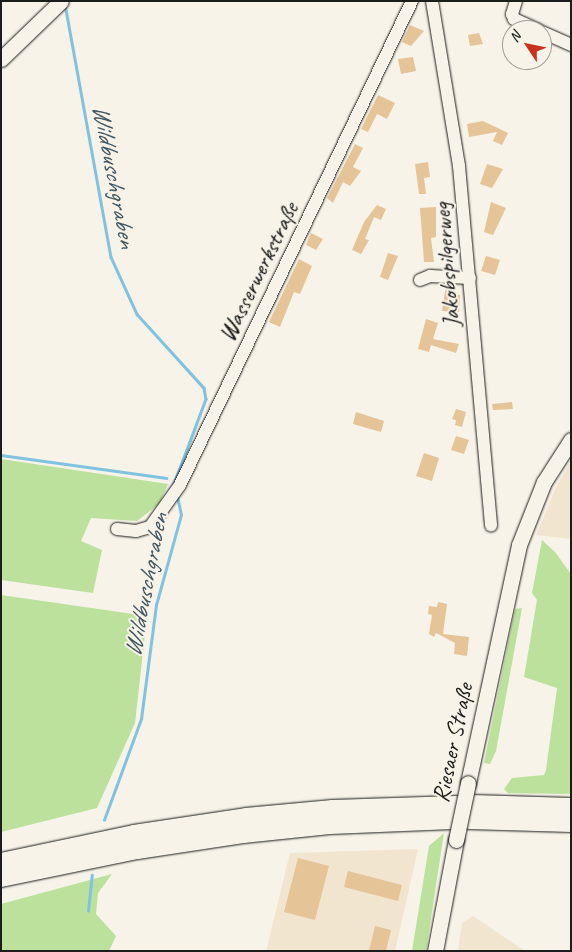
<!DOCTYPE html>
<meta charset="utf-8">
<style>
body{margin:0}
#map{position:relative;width:572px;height:952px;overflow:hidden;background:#f7f3e8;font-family:Caveat,sans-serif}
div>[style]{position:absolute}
.built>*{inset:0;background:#f2e5d0}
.green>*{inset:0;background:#bbe19c}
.stream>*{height:2.5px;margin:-1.25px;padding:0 1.25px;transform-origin:1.25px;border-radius:1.25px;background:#80c3e1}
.building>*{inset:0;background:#e5c497}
.roads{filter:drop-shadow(0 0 1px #1c1c1c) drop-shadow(0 0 1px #1c1c1c)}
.minor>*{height:12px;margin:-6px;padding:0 6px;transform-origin:6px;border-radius:6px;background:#f7f3e8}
.major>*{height:15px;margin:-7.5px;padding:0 7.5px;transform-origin:7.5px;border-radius:7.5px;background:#f7f3e8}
.highway>*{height:18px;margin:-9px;padding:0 9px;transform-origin:9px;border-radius:9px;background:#f7f3e8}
.bridges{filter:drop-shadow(0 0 1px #1c1c1c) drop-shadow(0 0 1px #1c1c1c)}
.major-bridge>*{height:15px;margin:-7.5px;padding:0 7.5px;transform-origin:7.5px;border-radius:7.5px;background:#f7f3e8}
span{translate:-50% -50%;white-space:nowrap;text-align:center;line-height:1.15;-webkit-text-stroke:4px #f7f3e8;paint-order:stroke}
.street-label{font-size:24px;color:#1c1c1c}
.water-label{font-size:25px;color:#3f5661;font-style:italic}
.frame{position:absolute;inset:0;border:2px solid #1c1c1c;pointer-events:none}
.north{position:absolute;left:502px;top:20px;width:50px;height:50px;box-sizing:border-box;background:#f7f3e8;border:1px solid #9f9d96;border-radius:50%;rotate:304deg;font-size:14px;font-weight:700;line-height:20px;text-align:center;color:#1c1c1c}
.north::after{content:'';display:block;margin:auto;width:18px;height:22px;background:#c8321e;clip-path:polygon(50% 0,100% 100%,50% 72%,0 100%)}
</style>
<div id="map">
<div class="built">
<i style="clip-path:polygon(571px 461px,571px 539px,536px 535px,557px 485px)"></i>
<i style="clip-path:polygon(418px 849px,395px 951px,266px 951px,290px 853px)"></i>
<i style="clip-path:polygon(473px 916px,525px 951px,458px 951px,462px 923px)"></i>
</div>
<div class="green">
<i style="clip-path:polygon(1px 459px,168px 484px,159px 504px,137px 521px,91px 518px,81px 541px,102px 550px,93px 593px,1px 580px)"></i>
<i style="clip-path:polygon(542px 540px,555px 552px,571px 574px,571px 794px,508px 793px,504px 789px,512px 778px,544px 775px,546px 770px,557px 688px,524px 677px,537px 600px,532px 593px)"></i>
<i style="clip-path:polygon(1px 595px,147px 616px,135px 723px,97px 808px,1px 832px)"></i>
<i style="clip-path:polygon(522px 608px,496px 751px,490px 764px,484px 763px,515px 609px)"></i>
<i style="clip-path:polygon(444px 833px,426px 951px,412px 951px,429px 846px)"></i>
<i style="clip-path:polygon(112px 874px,98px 893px,96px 914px,116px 936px,109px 951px,1px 951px,1px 904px)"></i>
</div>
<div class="stream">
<i style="left:65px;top:4px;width:257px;rotate:79.7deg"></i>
<i style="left:111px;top:257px;width:63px;rotate:65.5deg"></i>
<i style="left:137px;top:314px;width:100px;rotate:47.8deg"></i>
<i style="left:204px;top:388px;width:11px;rotate:80deg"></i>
<i style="left:206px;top:399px;width:91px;rotate:110.6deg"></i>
<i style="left:1px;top:455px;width:167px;rotate:7.9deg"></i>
<i style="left:104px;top:820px;width:108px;rotate:-69.9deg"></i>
<i style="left:141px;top:719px;width:115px;rotate:-82.5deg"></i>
<i style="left:156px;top:605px;width:93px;rotate:-74.5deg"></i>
<i style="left:181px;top:515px;width:19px;rotate:-102deg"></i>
<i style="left:88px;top:911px;width:36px;rotate:-84deg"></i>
</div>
<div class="building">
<i style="clip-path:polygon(410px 25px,424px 31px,411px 46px,402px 42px)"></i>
<i style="clip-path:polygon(479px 33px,483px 44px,470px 46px,468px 35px)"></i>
<i style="clip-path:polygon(413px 57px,416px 71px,401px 74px,398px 59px)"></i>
<i style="clip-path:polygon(378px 95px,395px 103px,387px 119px,377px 114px,368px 132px,361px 129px)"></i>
<i style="clip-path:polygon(483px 121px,508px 133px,502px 145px,493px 141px,497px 132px,469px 137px,467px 124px)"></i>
<i style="clip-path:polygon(355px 144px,363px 148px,353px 167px,361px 171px,350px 186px,343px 182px,333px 203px,327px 198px)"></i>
<i style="clip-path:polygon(428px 162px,430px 177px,424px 178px,426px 194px,419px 194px,415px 164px)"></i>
<i style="clip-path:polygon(487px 164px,503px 169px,492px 188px,480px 184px)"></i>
<i style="clip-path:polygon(491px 202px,506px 208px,493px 235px,484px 232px)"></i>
<i style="clip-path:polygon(377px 205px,386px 209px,381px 220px,374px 217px,365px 239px,369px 240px,361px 254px,352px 250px,364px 222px)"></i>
<i style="clip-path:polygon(436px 207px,436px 237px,431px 238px,434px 262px,424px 262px,420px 208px)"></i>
<i style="clip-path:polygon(311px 233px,323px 239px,316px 250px,306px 245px)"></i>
<i style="clip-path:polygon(388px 253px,398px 256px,388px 280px,380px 277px)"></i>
<i style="clip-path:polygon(486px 256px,500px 260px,495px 275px,481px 271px)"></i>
<i style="clip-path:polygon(299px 259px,312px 266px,300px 294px,294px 292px,280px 327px,269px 322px)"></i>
<i style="clip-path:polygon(446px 285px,453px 286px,453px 295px,460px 295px,459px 312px,442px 311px)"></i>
<i style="clip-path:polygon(426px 319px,438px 323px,433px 339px,459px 344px,456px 353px,431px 345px,429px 352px,418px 349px)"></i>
<i style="clip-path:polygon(512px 402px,513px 409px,493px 410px,492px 404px)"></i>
<i style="clip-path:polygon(456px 409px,466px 412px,462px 427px,455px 425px,456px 420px,452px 419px)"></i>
<i style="clip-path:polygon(356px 412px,384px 421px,381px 432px,353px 424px)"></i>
<i style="clip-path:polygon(456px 436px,469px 440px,464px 454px,451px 450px)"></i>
<i style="clip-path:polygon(424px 453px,439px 458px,432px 481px,416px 476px)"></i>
<i style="clip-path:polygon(438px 602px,447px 604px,443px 634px,469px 637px,467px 656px,454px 654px,455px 643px,436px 633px,434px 637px,429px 634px,432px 615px,428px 614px,429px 606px,437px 607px)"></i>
<i style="clip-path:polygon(298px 858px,329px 866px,315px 920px,284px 912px)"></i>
<i style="clip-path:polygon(348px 871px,402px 885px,398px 901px,344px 887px)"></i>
<i style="clip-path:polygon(375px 926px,391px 930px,386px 951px,369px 951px)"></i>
</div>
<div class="roads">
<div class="minor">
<i style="left:432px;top:1px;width:167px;rotate:80.7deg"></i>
<i style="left:459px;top:166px;width:361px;rotate:84.9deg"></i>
<i style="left:516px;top:1px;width:14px;rotate:107deg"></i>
<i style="left:512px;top:14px;width:5px;rotate:68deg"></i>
<i style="left:514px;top:19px;width:27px;rotate:24deg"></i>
<i style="left:542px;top:32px;width:32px;rotate:24deg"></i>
<i style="left:420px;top:280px;width:11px;rotate:-22deg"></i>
<i style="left:430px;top:276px;width:40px;rotate:2.9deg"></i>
<i style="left:117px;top:529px;width:19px;rotate:6deg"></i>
<i style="left:136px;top:531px;width:15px;rotate:-16deg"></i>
<i style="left:150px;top:527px;width:52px;rotate:-54.5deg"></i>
<i style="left:180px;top:485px;width:537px;rotate:-64.39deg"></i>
</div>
<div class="major">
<i style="left:1px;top:59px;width:83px;rotate:-44deg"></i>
<i style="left:468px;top:783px;width:243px;rotate:-77.9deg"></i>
<i style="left:519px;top:545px;width:68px;rotate:-68.4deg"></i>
<i style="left:544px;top:482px;width:50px;rotate:-57.3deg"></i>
<i style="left:435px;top:951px;width:113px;rotate:-79.3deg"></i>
</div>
<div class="highway">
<i style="left:472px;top:804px;width:99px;rotate:1.7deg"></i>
<i style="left:469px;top:820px;width:102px;rotate:1.7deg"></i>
<i style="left:1px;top:862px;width:136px;rotate:-11.9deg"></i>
<i style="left:134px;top:834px;width:113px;rotate:-8.6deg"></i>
<i style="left:246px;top:817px;width:87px;rotate:-5.3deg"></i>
<i style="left:333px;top:809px;width:123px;rotate:-1.9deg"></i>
<i style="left:1px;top:878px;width:139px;rotate:-11.6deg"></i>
<i style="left:137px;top:850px;width:107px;rotate:-8.6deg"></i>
<i style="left:243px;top:834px;width:87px;rotate:-5.9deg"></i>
<i style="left:330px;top:825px;width:123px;rotate:-2.3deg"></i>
</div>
</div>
<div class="bridges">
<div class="major-bridge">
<i style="left:456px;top:840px;width:58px;rotate:-78.1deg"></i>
</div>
</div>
<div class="street-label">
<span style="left:447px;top:265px;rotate:-95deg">Jakobspilgerweg</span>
<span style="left:259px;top:272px;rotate:-64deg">Wasserwerkstraße</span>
<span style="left:453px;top:743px;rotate:-78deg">Riesaer Straße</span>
</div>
<div class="water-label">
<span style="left:114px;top:176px;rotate:79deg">Wildbuschgraben</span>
<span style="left:146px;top:585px;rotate:-79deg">Wildbuschgraben</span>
</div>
<div class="frame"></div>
<div class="north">N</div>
</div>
